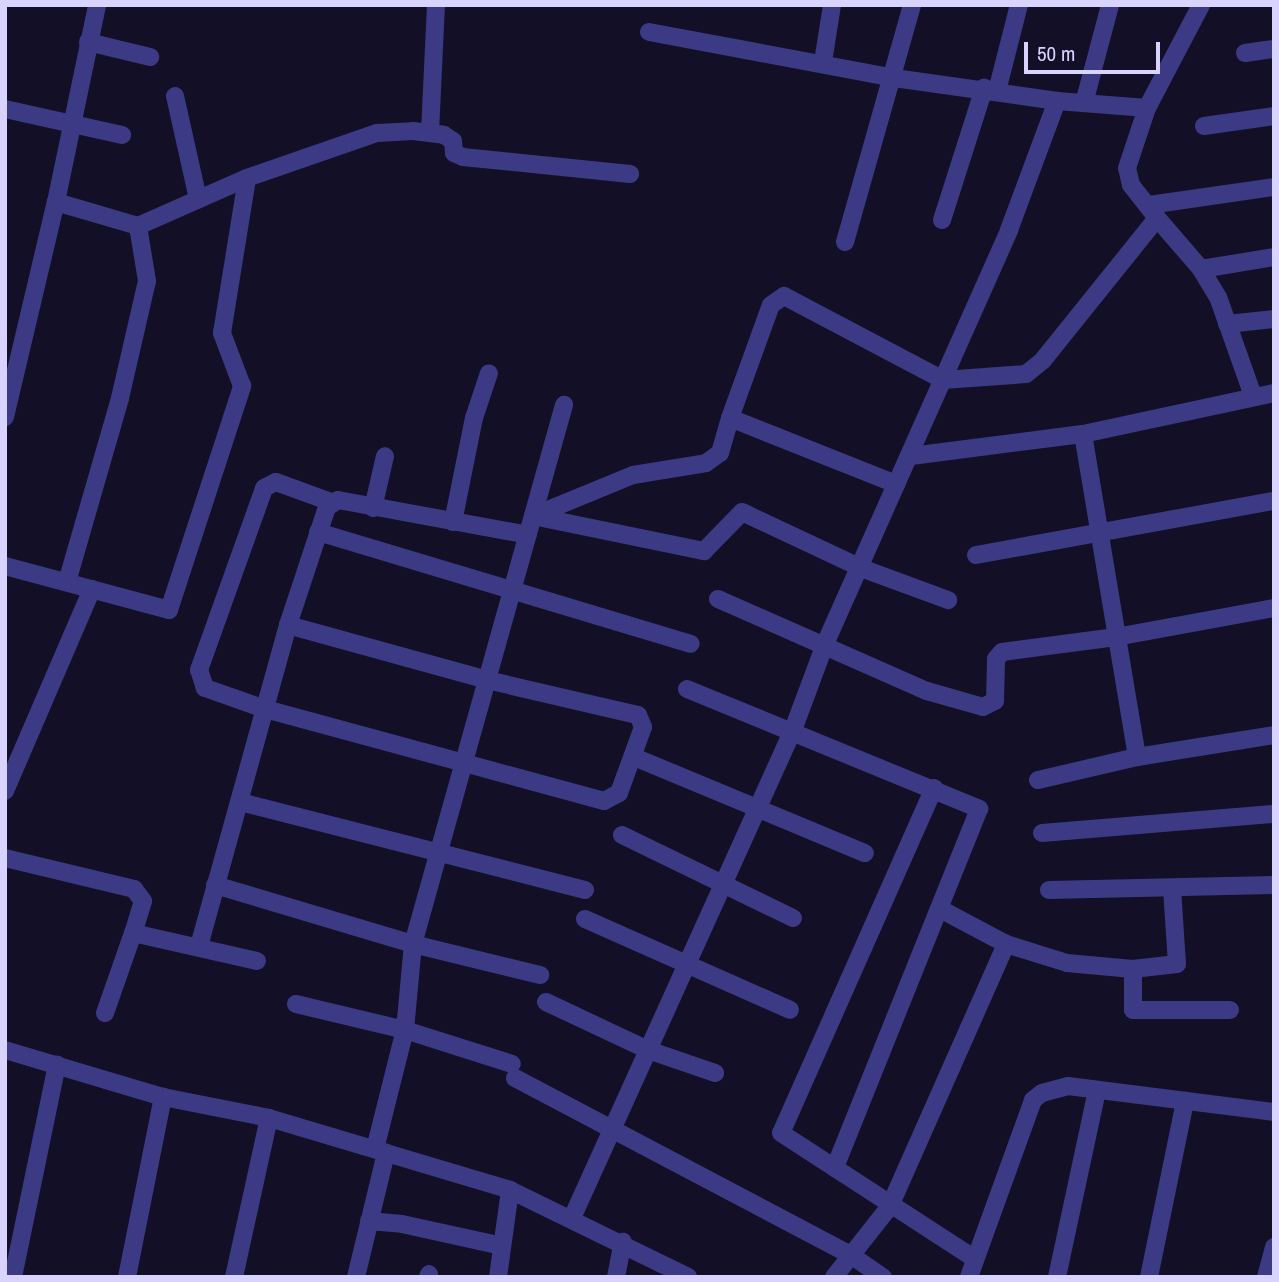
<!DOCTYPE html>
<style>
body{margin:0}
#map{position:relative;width:1279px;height:1282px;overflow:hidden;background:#130f26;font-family:"Archivo Narrow",sans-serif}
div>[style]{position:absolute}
.street>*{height:18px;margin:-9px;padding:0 9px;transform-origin:9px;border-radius:9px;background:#3d3a85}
span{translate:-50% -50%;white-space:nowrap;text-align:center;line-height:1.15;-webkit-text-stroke:5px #130f26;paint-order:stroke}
.frame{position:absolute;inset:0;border:7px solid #d9d4ff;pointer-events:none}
.scale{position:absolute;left:1024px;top:42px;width:136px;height:32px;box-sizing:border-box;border:4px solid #d9d4ff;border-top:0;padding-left:9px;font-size:21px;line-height:24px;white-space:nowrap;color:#d9d4ff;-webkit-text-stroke:5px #130f26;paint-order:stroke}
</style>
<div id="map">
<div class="street">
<i style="left:649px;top:32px;width:249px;rotate:10.6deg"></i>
<i style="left:894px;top:78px;width:165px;rotate:8deg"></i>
<i style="left:88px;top:42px;width:64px;rotate:13.6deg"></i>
<i style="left:1245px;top:53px;width:29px;rotate:-8deg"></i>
<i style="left:823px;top:62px;width:58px;rotate:-81deg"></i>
<i style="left:997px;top:91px;width:89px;rotate:-75.7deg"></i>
<i style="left:175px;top:96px;width:106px;rotate:77.4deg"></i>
<i style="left:1084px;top:103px;width:101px;rotate:-75.1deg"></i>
<i style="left:5px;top:109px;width:120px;rotate:12.5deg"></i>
<i style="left:1204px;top:126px;width:71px;rotate:-8.1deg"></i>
<i style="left:430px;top:132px;width:127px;rotate:-87.3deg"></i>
<i style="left:56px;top:202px;width:201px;rotate:-78.2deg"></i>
<i style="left:1149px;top:205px;width:126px;rotate:-8.2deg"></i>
<i style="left:1157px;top:218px;width:67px;rotate:49.2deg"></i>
<i style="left:1201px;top:269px;width:33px;rotate:59deg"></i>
<i style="left:1218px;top:297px;width:105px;rotate:70.5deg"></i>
<i style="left:942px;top:220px;width:139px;rotate:-72.3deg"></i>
<i style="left:845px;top:242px;width:246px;rotate:-74.2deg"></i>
<i style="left:1201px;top:269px;width:74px;rotate:-9.3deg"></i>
<i style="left:1227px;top:324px;width:47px;rotate:-6.1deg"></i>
<i style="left:5px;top:417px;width:221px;rotate:-76.7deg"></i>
<i style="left:56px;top:202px;width:85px;rotate:16.3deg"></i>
<i style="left:138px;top:226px;width:119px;rotate:-23.8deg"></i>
<i style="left:730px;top:418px;width:120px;rotate:-70.1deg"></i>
<i style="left:771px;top:305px;width:16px;rotate:-35deg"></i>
<i style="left:784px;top:296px;width:180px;rotate:27.8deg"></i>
<i style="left:943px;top:380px;width:83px;rotate:-4.1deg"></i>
<i style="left:1026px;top:374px;width:22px;rotate:-39deg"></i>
<i style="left:1043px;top:360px;width:182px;rotate:-51.2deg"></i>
<i style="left:1157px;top:218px;width:42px;rotate:-128.2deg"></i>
<i style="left:1131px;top:185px;width:17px;rotate:-103deg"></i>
<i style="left:1127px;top:168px;width:63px;rotate:-71.6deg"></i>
<i style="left:1083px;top:434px;width:327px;rotate:80.5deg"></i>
<i style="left:911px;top:456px;width:173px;rotate:-7.3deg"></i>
<i style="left:1083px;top:434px;width:195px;rotate:-12.1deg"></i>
<i style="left:373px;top:508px;width:53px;rotate:-77deg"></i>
<i style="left:533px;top:516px;width:175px;rotate:11.6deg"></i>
<i style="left:704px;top:551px;width:54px;rotate:-45.7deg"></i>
<i style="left:742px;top:512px;width:132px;rotate:25.2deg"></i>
<i style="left:861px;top:568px;width:93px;rotate:20.2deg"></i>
<i style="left:533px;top:516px;width:108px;rotate:-22.3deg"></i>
<i style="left:633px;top:475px;width:74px;rotate:-9.3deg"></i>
<i style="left:706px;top:463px;width:17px;rotate:-36deg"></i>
<i style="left:720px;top:453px;width:36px;rotate:-74deg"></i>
<i style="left:730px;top:418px;width:179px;rotate:21.7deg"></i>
<i style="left:453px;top:522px;width:106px;rotate:-78.6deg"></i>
<i style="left:474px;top:418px;width:47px;rotate:-71.6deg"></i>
<i style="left:318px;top:532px;width:389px;rotate:16.7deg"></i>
<i style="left:976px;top:555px;width:303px;rotate:-10.3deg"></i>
<i style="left:5px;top:566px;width:170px;rotate:15deg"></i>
<i style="left:169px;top:610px;width:236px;rotate:-71.9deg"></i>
<i style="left:242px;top:386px;width:57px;rotate:-110.7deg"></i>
<i style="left:222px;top:333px;width:157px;rotate:-80.8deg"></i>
<i style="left:247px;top:178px;width:138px;rotate:-19.1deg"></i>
<i style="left:377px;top:133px;width:36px;rotate:-3deg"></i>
<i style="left:413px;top:131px;width:31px;rotate:7deg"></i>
<i style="left:444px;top:135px;width:11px;rotate:34deg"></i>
<i style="left:453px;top:141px;width:12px;rotate:85deg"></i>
<i style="left:454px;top:153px;width:10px;rotate:24deg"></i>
<i style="left:463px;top:157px;width:168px;rotate:5.8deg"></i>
<i style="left:67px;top:582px;width:191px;rotate:-73.9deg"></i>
<i style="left:120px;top:398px;width:120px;rotate:-77deg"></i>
<i style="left:147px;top:281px;width:56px;rotate:-99.3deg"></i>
<i style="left:718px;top:599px;width:228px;rotate:23.8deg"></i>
<i style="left:927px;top:691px;width:58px;rotate:15.9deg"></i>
<i style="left:983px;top:707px;width:13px;rotate:-27deg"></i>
<i style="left:995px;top:701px;width:42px;rotate:-88.6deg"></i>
<i style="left:996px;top:659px;width:9px;rotate:-49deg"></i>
<i style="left:1002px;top:652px;width:115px;rotate:-7.5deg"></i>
<i style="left:1116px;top:637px;width:161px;rotate:-10.4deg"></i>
<i style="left:288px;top:625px;width:206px;rotate:15.4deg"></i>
<i style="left:487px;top:680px;width:155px;rotate:13.1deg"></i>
<i style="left:638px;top:715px;width:13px;rotate:67deg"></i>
<i style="left:643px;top:727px;width:70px;rotate:110deg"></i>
<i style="left:619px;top:793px;width:17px;rotate:152deg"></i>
<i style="left:604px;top:801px;width:351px;rotate:-164.8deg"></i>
<i style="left:265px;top:709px;width:64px;rotate:-160.7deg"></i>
<i style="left:205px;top:688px;width:19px;rotate:-108deg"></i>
<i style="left:199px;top:670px;width:193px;rotate:-70.3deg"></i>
<i style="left:264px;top:488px;width:13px;rotate:-27deg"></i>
<i style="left:276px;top:482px;width:59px;rotate:20deg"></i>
<i style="left:687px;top:689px;width:316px;rotate:22.3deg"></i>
<i style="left:979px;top:809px;width:387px;rotate:111.9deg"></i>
<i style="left:634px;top:757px;width:250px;rotate:22.6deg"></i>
<i style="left:1038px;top:780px;width:102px;rotate:-13.1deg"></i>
<i style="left:1137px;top:757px;width:139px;rotate:-9.1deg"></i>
<i style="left:934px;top:788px;width:377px;rotate:113.9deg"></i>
<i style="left:781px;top:1133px;width:231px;rotate:33deg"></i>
<i style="left:5px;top:791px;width:220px;rotate:-66.7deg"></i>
<i style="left:240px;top:802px;width:356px;rotate:14.3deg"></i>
<i style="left:1042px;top:833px;width:233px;rotate:-4.7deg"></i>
<i style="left:622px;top:835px;width:190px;rotate:25.9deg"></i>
<i style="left:5px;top:858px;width:133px;rotate:13.5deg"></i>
<i style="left:134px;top:889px;width:15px;rotate:53deg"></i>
<i style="left:143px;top:901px;width:34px;rotate:107deg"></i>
<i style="left:215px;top:885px;width:207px;rotate:16.6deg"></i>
<i style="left:413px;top:944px;width:131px;rotate:13.7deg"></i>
<i style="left:1049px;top:890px;width:225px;rotate:-1.3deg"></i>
<i style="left:942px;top:910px;width:72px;rotate:28deg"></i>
<i style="left:1006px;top:944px;width:64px;rotate:17.3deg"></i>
<i style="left:1067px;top:963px;width:66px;rotate:5.2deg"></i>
<i style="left:1133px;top:969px;width:44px;rotate:-6.5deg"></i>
<i style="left:1177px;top:964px;width:75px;rotate:-93.8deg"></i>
<i style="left:585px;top:919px;width:224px;rotate:23.9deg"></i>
<i style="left:199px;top:946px;width:333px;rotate:-74.5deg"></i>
<i style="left:288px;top:625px;width:124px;rotate:-71.7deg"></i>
<i style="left:327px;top:507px;width:13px;rotate:-32deg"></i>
<i style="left:338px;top:500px;width:193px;rotate:10.4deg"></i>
<i style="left:1133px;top:969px;width:41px;rotate:90deg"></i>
<i style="left:1133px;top:1010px;width:97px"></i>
<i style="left:546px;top:1002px;width:113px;rotate:25.2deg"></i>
<i style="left:648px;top:1050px;width:71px;rotate:18.9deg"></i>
<i style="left:296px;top:1004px;width:112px;rotate:13.4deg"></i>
<i style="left:405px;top:1030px;width:112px;rotate:17.6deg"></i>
<i style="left:105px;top:1013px;width:85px;rotate:-70.7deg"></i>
<i style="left:133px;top:933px;width:127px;rotate:12.7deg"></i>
<i style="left:5px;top:1050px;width:165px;rotate:16.6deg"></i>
<i style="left:163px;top:1097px;width:108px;rotate:11.2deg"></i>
<i style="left:269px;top:1118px;width:252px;rotate:16.6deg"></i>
<i style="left:510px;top:1190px;width:198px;rotate:26deg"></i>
<i style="left:515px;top:1078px;width:380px;rotate:27.8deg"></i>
<i style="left:851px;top:1255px;width:39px;rotate:35deg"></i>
<i style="left:375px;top:1149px;width:123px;rotate:-75.9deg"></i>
<i style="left:405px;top:1030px;width:86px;rotate:-84.7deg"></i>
<i style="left:413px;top:944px;width:560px;rotate:-74.35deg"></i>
<i style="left:572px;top:1218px;width:536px;rotate:-65.64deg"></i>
<i style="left:793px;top:730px;width:92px;rotate:-69.6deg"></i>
<i style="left:825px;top:644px;width:453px;rotate:-66deg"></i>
<i style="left:1009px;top:230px;width:138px;rotate:-69.6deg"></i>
<i style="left:1057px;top:101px;width:90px;rotate:4.4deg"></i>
<i style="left:1147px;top:108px;width:116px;rotate:-62.3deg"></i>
<i style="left:369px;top:1221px;width:33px;rotate:5deg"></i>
<i style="left:402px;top:1224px;width:102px;rotate:12.4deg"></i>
<i style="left:13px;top:1277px;width:217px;rotate:-78.3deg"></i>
<i style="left:127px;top:1277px;width:184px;rotate:-78.7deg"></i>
<i style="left:234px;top:1277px;width:163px;rotate:-77.6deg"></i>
<i style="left:356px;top:1277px;width:128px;rotate:-76.4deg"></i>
<i style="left:428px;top:1277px;width:3px;rotate:-72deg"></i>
<i style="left:498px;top:1277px;width:88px;rotate:-82.1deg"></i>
<i style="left:616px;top:1277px;width:36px;rotate:-79deg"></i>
<i style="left:834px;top:1277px;width:90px;rotate:-51.7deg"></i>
<i style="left:890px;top:1206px;width:287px;rotate:-66.1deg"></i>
<i style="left:969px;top:1277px;width:188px;rotate:-70.1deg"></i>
<i style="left:1033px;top:1100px;width:11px;rotate:-38deg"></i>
<i style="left:1042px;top:1093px;width:27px;rotate:-15deg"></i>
<i style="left:1068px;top:1086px;width:208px;rotate:7.2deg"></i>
<i style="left:1057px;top:1277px;width:191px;rotate:-77.9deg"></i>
<i style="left:1149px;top:1277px;width:180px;rotate:-78.4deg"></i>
<i style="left:1266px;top:1277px;width:31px;rotate:-75deg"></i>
</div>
<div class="frame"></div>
<div class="scale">50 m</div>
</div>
